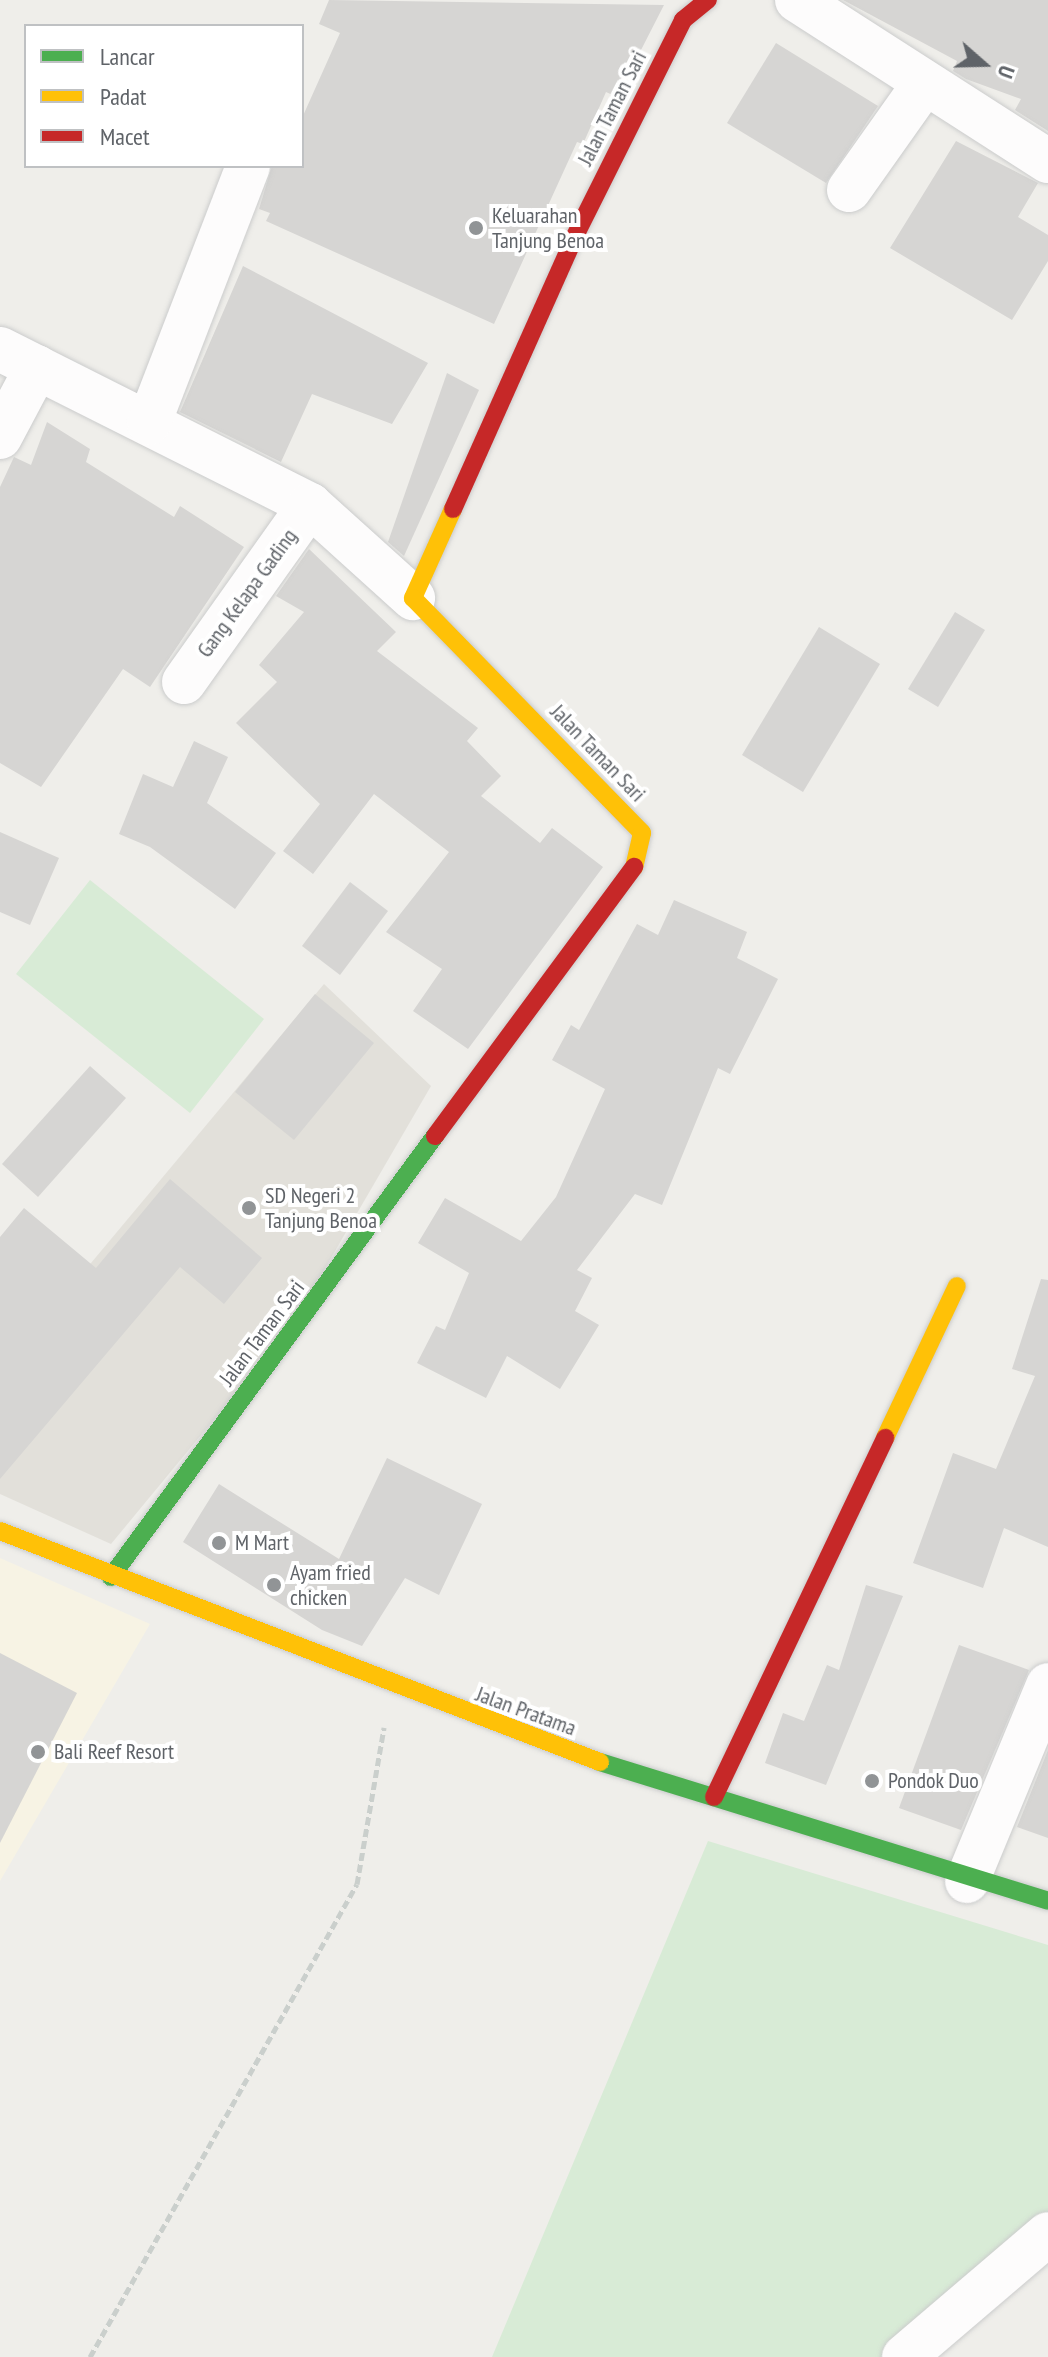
<!DOCTYPE html>
<style>
body{margin:0}
#map{position:relative;width:1048px;height:2357px;overflow:hidden;background:#efeeea;font-family:"PT Sans Narrow",sans-serif}
div>[style]{position:absolute}
.commercial>*{inset:0;background:#f7f3e4}
.education>*{inset:0;background:#e2e0da}
.green>*{inset:0;background:#d8ebd6}
.building>*{inset:0;background:#d6d5d3}
.path>*{height:5px;margin-top:-2.5px;transform-origin:0;background:repeating-linear-gradient(90deg,#cacfcc 0 8px,transparent 0 12px)}
.roads{filter:drop-shadow(0 0 2px #cbcccc) drop-shadow(0 0 2px #cbcccc)}
.street>*{height:44px;margin:-22px;padding:0 22px;transform-origin:22px;border-radius:22px;background:#fdfcfc}
.fast>*{height:18px;margin:-9px;padding:0 9px;transform-origin:9px;border-radius:9px;background:#4caf50}
.slow>*{height:18px;margin:-9px;padding:0 9px;transform-origin:9px;border-radius:9px;background:#ffc107}
.jam>*{height:18px;margin:-9px;padding:0 9px;transform-origin:9px;border-radius:9px;background:#c62828}
.dots>*{width:22px;height:22px;translate:-50% -50%;box-sizing:border-box;border:4px solid #fff;border-radius:50%}
span{translate:-50% -50%;white-space:nowrap;text-align:center;line-height:1.15;-webkit-text-stroke:8px #fff;paint-order:stroke}
.street-label{font-size:22px;color:#5f6368}
.poi-label{font-size:22px;color:#5f6368}
.left{translate:0 -50%;text-align:left}
.legend{position:absolute;left:24px;top:24px;width:280px;height:144px;box-sizing:border-box;background:#fff;border:2px solid #bfc1c3;margin:0;padding:10px 14px;list-style:none;font-size:24px;color:#5f6368}
.legend li{display:flex;align-items:center;gap:16px;height:40px}
.legend b{width:40px;border:2px solid #bfc1c3}
.north{position:absolute;left:944px;top:24px;width:80px;height:80px;-webkit-text-stroke:6px #fff;paint-order:stroke;rotate:110deg;font-size:22px;font-weight:700;line-height:32px;text-align:center;color:#5f6368}
.north::after{content:'';display:block;margin:auto;width:28px;height:36px;background:#5f6368;clip-path:polygon(50% 0,100% 100%,50% 72%,0 100%)}
</style>
<div id="map">
<div class="commercial">
<i style="clip-path:polygon(0 1558px,150px 1624px,0 1881px)"></i>
</div>
<div class="education">
<i style="clip-path:polygon(324px 984px,431px 1086px,292px 1325px,111px 1544px,0 1494px,0 1372px)"></i>
</div>
<div class="green">
<i style="clip-path:polygon(90px 880px,264px 1019px,190px 1113px,16px 974px)"></i>
<i style="clip-path:polygon(708px 1841px,1048px 1945px,1048px 2220px,888px 2357px,492px 2357px)"></i>
</div>
<div class="building">
<i style="clip-path:polygon(329px 0,664px 5px,617px 97px,606px 92px,583px 144px,577px 142px,494px 324px,266px 221px,270px 213px,259px 209px,272px 166px,302px 166px,302px 118px,340px 33px,319px 24px)"></i>
<i style="clip-path:polygon(843px 0,1048px 0,1048px 131px,1015px 110px,1021px 99px,966px 79px,953px 71px,957px 61px)"></i>
<i style="clip-path:polygon(776px 43px,878px 106px,826px 183px,727px 123px)"></i>
<i style="clip-path:polygon(956px 141px,1038px 183px,1018px 217px,1048px 235px,1048px 261px,1012px 320px,890px 248px)"></i>
<i style="clip-path:polygon(243px 266px,428px 363px,392px 424px,312px 394px,281px 462px,180px 412px)"></i>
<i style="clip-path:polygon(447px 373px,479px 390px,404px 556px,388px 542px)"></i>
<i style="clip-path:polygon(47px 422px,90px 449px,86px 462px,174px 517px,180px 506px,244px 547px,150px 687px,123px 669px,41px 787px,0 763px,0 487px,14px 457px,31px 465px)"></i>
<i style="clip-path:polygon(309px 549px,396px 632px,377px 651px,478px 728px,467px 741px,501px 776px,481px 796px,540px 843px,552px 828px,603px 867px,468px 1049px,413px 1011px,442px 969px,386px 932px,449px 852px,374px 794px,313px 874px,283px 851px,320px 804px,236px 723px,277px 682px,259px 665px,304px 612px,276px 596px)"></i>
<i style="clip-path:polygon(955px 612px,985px 630px,938px 707px,908px 689px)"></i>
<i style="clip-path:polygon(819px 627px,880px 664px,803px 792px,742px 755px)"></i>
<i style="clip-path:polygon(194px 741px,228px 757px,207px 803px,276px 853px,235px 909px,150px 847px,119px 834px,143px 774px,173px 787px)"></i>
<i style="clip-path:polygon(0 832px,59px 858px,30px 925px,0 912px)"></i>
<i style="clip-path:polygon(350px 882px,388px 911px,340px 975px,302px 946px)"></i>
<i style="clip-path:polygon(674px 900px,747px 932px,737px 958px,778px 979px,730px 1074px,718px 1068px,662px 1205px,635px 1194px,577px 1270px,592px 1278px,575px 1311px,599px 1325px,560px 1389px,507px 1356px,486px 1398px,417px 1363px,436px 1326px,445px 1330px,469px 1273px,418px 1243px,445px 1198px,521px 1241px,556px 1197px,605px 1089px,552px 1060px,571px 1025px,579px 1030px,637px 924px,658px 935px)"></i>
<i style="clip-path:polygon(315px 994px,374px 1043px,294px 1140px,235px 1092px)"></i>
<i style="clip-path:polygon(90px 1066px,126px 1098px,38px 1197px,2px 1164px)"></i>
<i style="clip-path:polygon(170px 1179px,262px 1258px,224px 1304px,180px 1267px,0 1479px,0 1237px,24px 1208px,96px 1268px)"></i>
<i style="clip-path:polygon(1041px 1279px,1048px 1280px,1048px 1547px,1004px 1528px,983px 1588px,913px 1563px,953px 1453px,996px 1469px,1035px 1376px,1012px 1369px)"></i>
<i style="clip-path:polygon(387px 1458px,482px 1504px,439px 1595px,405px 1578px,362px 1646px,322px 1630px,183px 1542px,219px 1484px,339px 1559px)"></i>
<i style="clip-path:polygon(866px 1585px,903px 1596px,826px 1785px,765px 1763px,783px 1713px,804px 1721px,827px 1665px,839px 1670px)"></i>
<i style="clip-path:polygon(959px 1645px,1029px 1670px,961px 1830px,899px 1808px)"></i>
<i style="clip-path:polygon(0 1653px,77px 1693px,0 1843px)"></i>
<i style="clip-path:polygon(1048px 1750px,1048px 1838px,1017px 1827px)"></i>
</div>
<div class="path">
<i style="left:90px;top:2357px;width:543px;rotate:-60.56deg"></i>
<i style="left:357px;top:1884px;width:159px;rotate:-80.2deg"></i>
</div>
<div class="roads">
<div class="street">
<i style="left:797px;top:0;width:298px;rotate:32.7deg"></i>
<i style="left:849px;top:190px;width:130px;rotate:-54.7deg"></i>
<i style="left:0;top:349px;width:347px;rotate:26.7deg"></i>
<i style="left:310px;top:505px;width:139px;rotate:42.1deg"></i>
<i style="left:149px;top:423px;width:275px;rotate:-68.9deg"></i>
<i style="left:0;top:437px;width:79px;rotate:-62.1deg"></i>
<i style="left:184px;top:682px;width:217px;rotate:-54.6deg"></i>
<i style="left:967px;top:1881px;width:212px;rotate:-67.5deg"></i>
<i style="left:904px;top:2357px;width:189px;rotate:-40.5deg"></i>
</div>
<div class="fast">
<i style="left:111px;top:1577px;width:547px;rotate:-53.7deg"></i>
<i style="left:600px;top:1762px;width:469px;rotate:17.2deg"></i>
</div>
<div class="slow">
<i style="left:453px;top:509px;width:98px;rotate:114.2deg"></i>
<i style="left:413px;top:598px;width:328px;rotate:45.7deg"></i>
<i style="left:642px;top:833px;width:35px;rotate:103deg"></i>
<i style="left:885px;top:1438px;width:168px;rotate:-64.7deg"></i>
<i style="left:0;top:1531px;width:643px;rotate:21.06deg"></i>
</div>
<div class="jam">
<i style="left:453px;top:509px;width:297px;rotate:-65.9deg"></i>
<i style="left:574px;top:238px;width:244px;rotate:-63.4deg"></i>
<i style="left:683px;top:20px;width:32px;rotate:-39deg"></i>
<i style="left:435px;top:1136px;width:335px;rotate:-53.5deg"></i>
<i style="left:714px;top:1797px;width:398px;rotate:-64.5deg"></i>
</div>
</div>
<div class="dots">
<i style="left:476px;top:228px;background:#919496"></i>
<i style="left:249px;top:1208px;background:#919496"></i>
<i style="left:219px;top:1543px;background:#919496"></i>
<i style="left:274px;top:1585px;background:#919496"></i>
<i style="left:38px;top:1752px;background:#919496"></i>
<i style="left:872px;top:1781px;background:#919496"></i>
</div>
<div class="street-label">
<span style="left:612px;top:108px;rotate:-63deg">Jalan Taman Sari</span>
<span style="left:247px;top:593px;rotate:-54deg">Gang Kelapa Gading</span>
<span style="left:598px;top:753px;rotate:46deg">Jalan Taman Sari</span>
<span style="left:262px;top:1333px;rotate:-53deg">Jalan Taman Sari</span>
<span style="left:526px;top:1711px;rotate:20deg">Jalan Pratama</span>
</div>
<div class="poi-label">
<span class="left" style="left:492px;top:228px">Keluarahan<br>Tanjung Benoa</span>
<span class="left" style="left:265px;top:1208px">SD Negeri 2<br>Tanjung Benoa</span>
<span class="left" style="left:235px;top:1543px">M Mart</span>
<span class="left" style="left:290px;top:1585px">Ayam fried<br>chicken</span>
<span class="left" style="left:54px;top:1752px">Bali Reef Resort</span>
<span class="left" style="left:888px;top:1781px">Pondok Duo</span>
</div>
<ul class="legend">
<li><b style="height:10px;background:#4caf50"></b>Lancar</li>
<li><b style="height:10px;background:#ffc107"></b>Padat</li>
<li><b style="height:10px;background:#c62828"></b>Macet</li>
</ul>
<div class="north">U</div>
</div>
